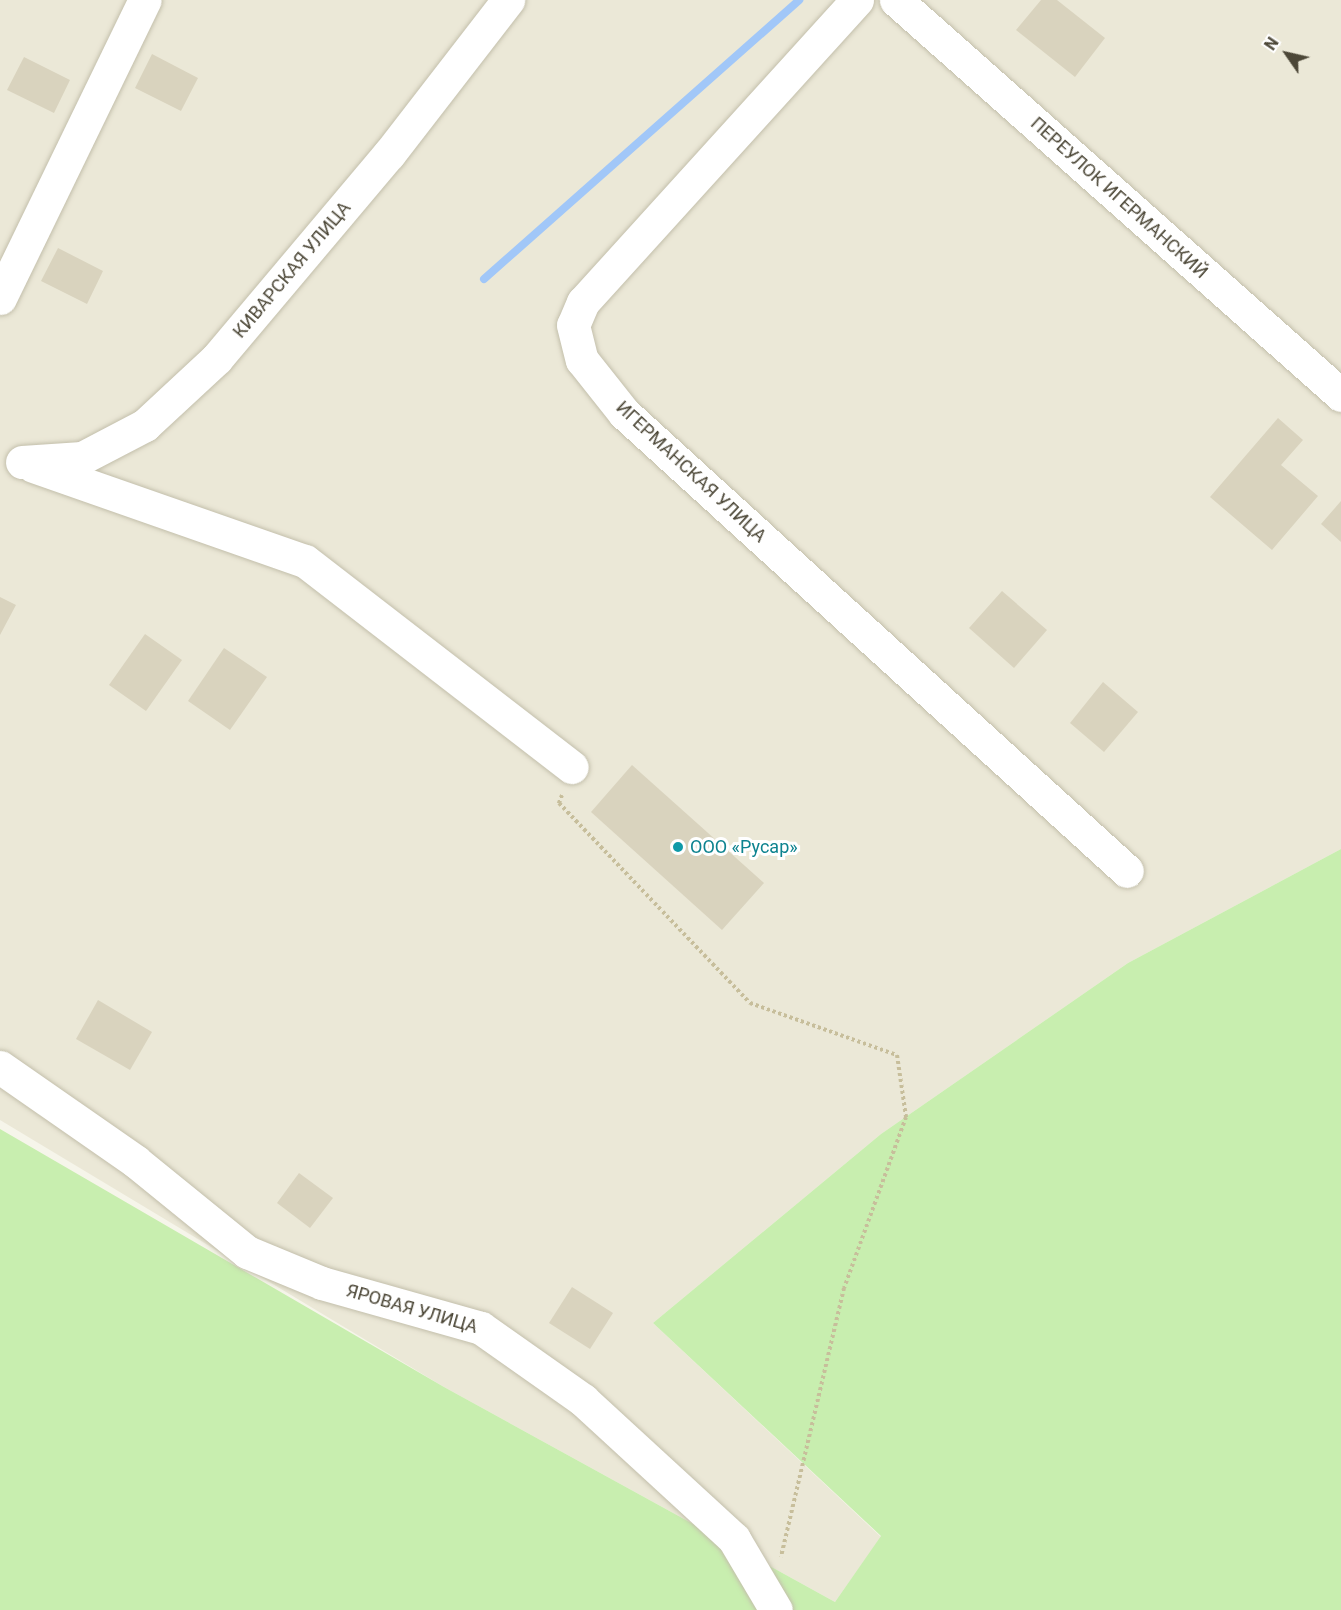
<!DOCTYPE html>
<meta charset="utf-8">
<style>
body{margin:0}
#map{position:relative;width:1341px;height:1610px;overflow:hidden;background:#f6f5ea;font-family:Roboto,sans-serif}
div>[style]{position:absolute}
.residential>*{inset:0;background:#ebe8d7}
.green>*{inset:0;background:#c8eeaf}
.stream>*{height:8px;margin:-4px;padding:0 4px;transform-origin:4px;border-radius:4px;background:#a1c7f8}
.building>*{inset:0;background:#d9d3be}
.path>*{height:4px;margin-top:-2px;transform-origin:0;background:repeating-linear-gradient(90deg,#c7be9b 0 3px,transparent 0 6px)}
.roads{filter:drop-shadow(0 0 2px #c3bfab) drop-shadow(0 0 2px #c3bfab)}
.minor>*{height:33px;margin:-16.5px;padding:0 16.5px;transform-origin:16.5px;border-radius:16.5px;background:#fff}
.dots>*{width:16px;height:16px;translate:-50% -50%;box-sizing:border-box;border:3px solid #fff;border-radius:50%}
span{translate:-50% -50%;white-space:nowrap;text-align:center;line-height:1.15;-webkit-text-stroke:6px #fff;paint-order:stroke}
.street-label{font-size:18px;color:#4c4737}
.culture-label{font-size:18px;color:#0d838f}
.left{translate:0 -50%;text-align:left}
.north{position:absolute;left:1257px;top:24px;width:60px;height:60px;-webkit-text-stroke:4px #fff;paint-order:stroke;rotate:304deg;font-size:16px;font-weight:700;line-height:24px;text-align:center;color:#4c4737}
.north::after{content:'';display:block;margin:auto;width:21px;height:27px;background:#4c4737;clip-path:polygon(50% 0,100% 100%,50% 72%,0 100%)}
</style>
<div id="map">
<div class="residential">
<i style="clip-path:polygon(0 0,1341px 0,1341px 849px,1128px 963px,881px 1134px,653px 1323px,881px 1537px,835px 1602px,444px 1387px,0 1120px)"></i>
</div>
<div class="green">
<i style="clip-path:polygon(1341px 849px,1341px 1610px,0 1610px,0 1129px,444px 1387px,835px 1602px,881px 1536px,653px 1323px,881px 1134px,1128px 963px)"></i>
</div>
<div class="stream">
<i style="left:484px;top:279px;width:421px;rotate:-41.5deg"></i>
</div>
<div class="building">
<i style="clip-path:polygon(1041px 0,1057px 0,1105px 38px,1075px 77px,1016px 30px)"></i>
<i style="clip-path:polygon(152px 54px,198px 78px,181px 111px,135px 88px)"></i>
<i style="clip-path:polygon(24px 57px,70px 80px,54px 113px,7px 90px)"></i>
<i style="clip-path:polygon(58px 248px,103px 271px,87px 304px,41px 281px)"></i>
<i style="clip-path:polygon(1278px 418px,1303px 440px,1281px 465px,1318px 496px,1272px 550px,1210px 497px)"></i>
<i style="clip-path:polygon(1341px 501px,1341px 542px,1321px 524px)"></i>
<i style="clip-path:polygon(1002px 591px,1047px 630px,1014px 668px,969px 628px)"></i>
<i style="clip-path:polygon(0 597px,16px 605px,0 635px)"></i>
<i style="clip-path:polygon(145px 634px,182px 660px,146px 711px,109px 685px)"></i>
<i style="clip-path:polygon(224px 648px,267px 677px,230px 730px,188px 701px)"></i>
<i style="clip-path:polygon(1103px 682px,1138px 712px,1104px 752px,1070px 723px)"></i>
<i style="clip-path:polygon(632px 765px,764px 883px,722px 930px,591px 812px)"></i>
<i style="clip-path:polygon(98px 1000px,152px 1032px,130px 1070px,76px 1039px)"></i>
<i style="clip-path:polygon(299px 1173px,333px 1198px,310px 1228px,277px 1203px)"></i>
<i style="clip-path:polygon(572px 1287px,613px 1313px,590px 1349px,549px 1323px)"></i>
</div>
<div class="path">
<i style="left:562px;top:795px;width:9px;rotate:111deg"></i>
<i style="left:559px;top:803px;width:277px;rotate:46.3deg"></i>
<i style="left:750px;top:1003px;width:156px;rotate:19.5deg"></i>
<i style="left:897px;top:1055px;width:63px;rotate:81.7deg"></i>
<i style="left:906px;top:1117px;width:182px;rotate:109.9deg"></i>
<i style="left:844px;top:1288px;width:276px;rotate:103.2deg"></i>
</div>
<div class="roads">
<div class="minor">
<i style="left:857px;top:0;width:408px;rotate:132.2deg"></i>
<i style="left:583px;top:302px;width:25px;rotate:113deg"></i>
<i style="left:573px;top:325px;width:36px;rotate:76deg"></i>
<i style="left:582px;top:360px;width:68px;rotate:51.6deg"></i>
<i style="left:624px;top:413px;width:680px;rotate:42.32deg"></i>
<i style="left:896px;top:0;width:595px;rotate:41.59deg"></i>
<i style="left:0;top:298px;width:331px;rotate:-64.1deg"></i>
<i style="left:22px;top:462px;width:60px;rotate:-3.8deg"></i>
<i style="left:82px;top:458px;width:71px;rotate:-27.6deg"></i>
<i style="left:145px;top:425px;width:98px;rotate:-42.9deg"></i>
<i style="left:217px;top:358px;width:267px;rotate:-49.9deg"></i>
<i style="left:389px;top:154px;width:195px;rotate:-52.3deg"></i>
<i style="left:33px;top:466px;width:288px;rotate:19.3deg"></i>
<i style="left:305px;top:561px;width:337px;rotate:37.7deg"></i>
<i style="left:0;top:1067px;width:165px;rotate:34.8deg"></i>
<i style="left:135px;top:1161px;width:144px;rotate:39.1deg"></i>
<i style="left:247px;top:1252px;width:81px;rotate:22.5deg"></i>
<i style="left:322px;top:1283px;width:165px;rotate:15.8deg"></i>
<i style="left:481px;top:1328px;width:125px;rotate:35.2deg"></i>
<i style="left:583px;top:1400px;width:205px;rotate:42.6deg"></i>
<i style="left:734px;top:1539px;width:82px;rotate:59.4deg"></i>
</div>
</div>
<div class="dots">
<i style="left:678px;top:847px;background:#0f9aa8"></i>
</div>
<div class="street-label">
<span style="left:1119px;top:198px;rotate:42deg">ПЕРЕУЛОК ИГЕРМАНСКИЙ</span>
<span style="left:292px;top:270px;rotate:-50deg">КИВАРСКАЯ УЛИЦА</span>
<span style="left:691px;top:472px;rotate:43deg">ИГЕРМАНСКАЯ УЛИЦА</span>
<span style="left:412px;top:1309px;rotate:16deg">ЯРОВАЯ УЛИЦА</span>
</div>
<div class="culture-label">
<span class="left" style="left:690px;top:847px">ООО «Русар»</span>
</div>
<div class="north">N</div>
</div>
